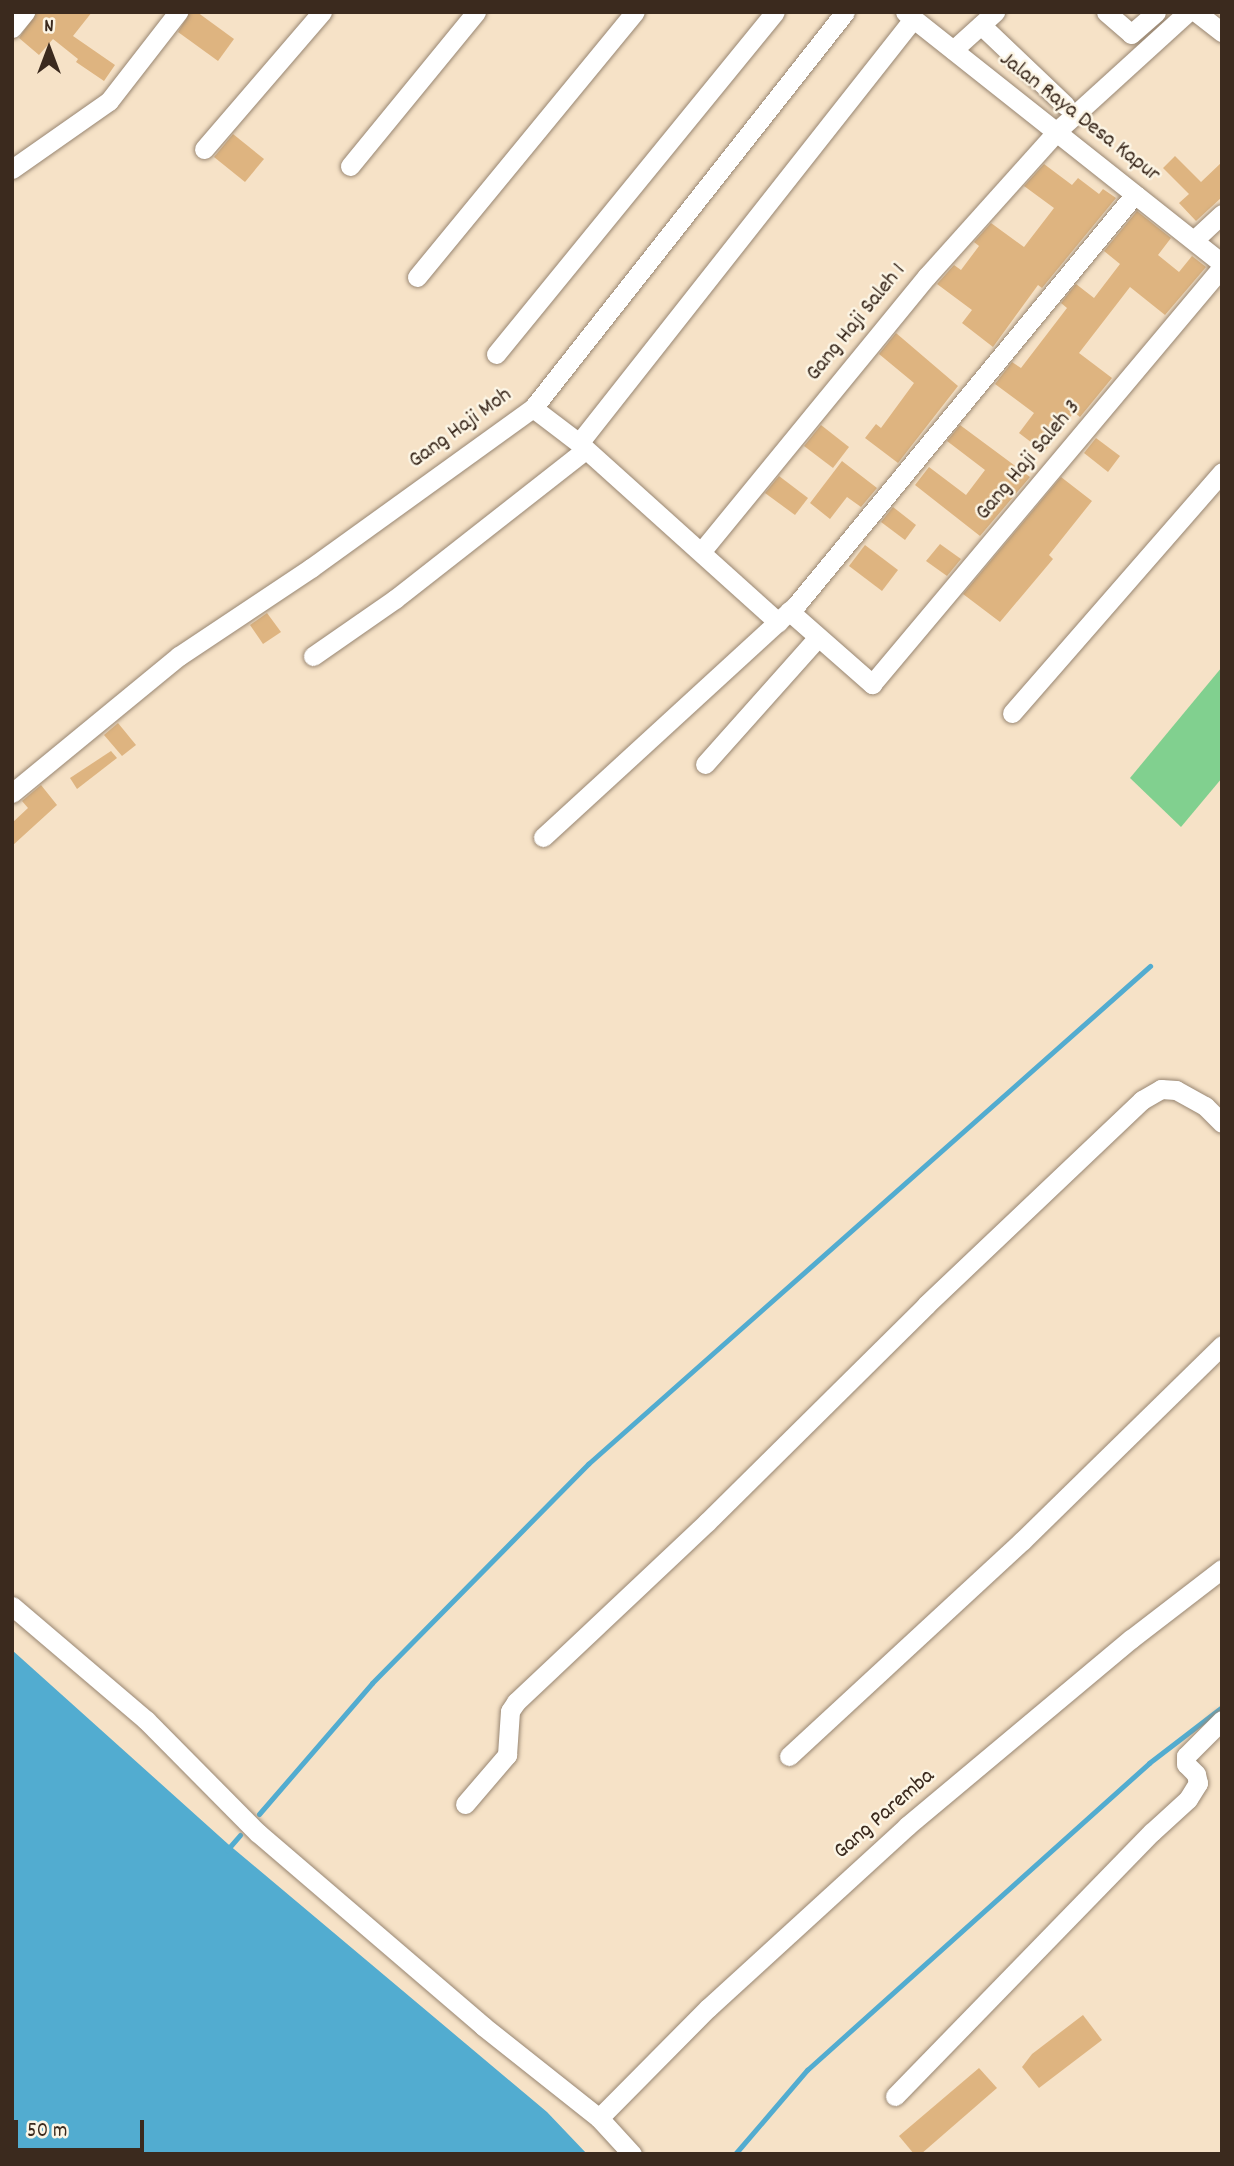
<!DOCTYPE html>
<style>
body{margin:0}
#map{position:relative;width:1234px;height:2166px;overflow:hidden;background:#f6e2c7;font-family:Dekko,sans-serif}
div>[style]{position:absolute}
.green>*{inset:0;background:#81d08f}
.water>*{inset:0;background:#52acd0}
.stream>*{height:5px;margin:-2.5px;padding:0 2.5px;transform-origin:2.5px;border-radius:2.5px;background:#52acd0}
.building>*{inset:0;background:#deb480}
.roads{filter:drop-shadow(0 0 2px #988672) drop-shadow(0 0 2px #988672)}
.minor>*{height:19px;margin:-9.5px;padding:0 9.5px;transform-origin:9.5px;border-radius:9.5px;background:#fff}
span{translate:-50% -50%;white-space:nowrap;text-align:center;line-height:1.15;-webkit-text-stroke:5px #fcf5e5;paint-order:stroke}
.street-label{font-size:23px;color:#3b2a1e}
.frame{position:absolute;inset:0;border:14px solid #3b2a1e;pointer-events:none}
.north{position:absolute;left:14px;top:14px;width:70px;height:70px;-webkit-text-stroke:5px #fcf5e5;paint-order:stroke;rotate:0deg;font-size:19px;font-weight:700;line-height:28px;text-align:center;color:#3b2a1e}
.north::after{content:'';display:block;margin:auto;width:24px;height:32px;background:#3b2a1e;clip-path:polygon(50% 0,100% 100%,50% 72%,0 100%)}
.scale{position:absolute;left:14px;top:2120px;width:130px;height:32px;box-sizing:border-box;border:4px solid #3b2a1e;border-top:0;padding-left:9px;font-size:21px;line-height:24px;white-space:nowrap;color:#3b2a1e;-webkit-text-stroke:5px #fcf5e5;paint-order:stroke}
</style>
<div id="map">
<div class="green">
<i style="clip-path:polygon(1222px 667px,1222px 778px,1181px 827px,1130px 778px)"></i>
</div>
<div class="water">
<i style="clip-path:polygon(12px 1650px,228px 1844px,547px 2112px,587px 2154px,12px 2154px)"></i>
</div>
<div class="stream">
<i style="left:259px;top:1814px;width:173px;rotate:-49.2deg"></i>
<i style="left:372px;top:1683px;width:308px;rotate:-45.4deg"></i>
<i style="left:588px;top:1464px;width:751px;rotate:-41.54deg"></i>
<i style="left:227px;top:1850px;width:20px;rotate:-49deg"></i>
<i style="left:735px;top:2154px;width:111px;rotate:-49.4deg"></i>
<i style="left:807px;top:2070px;width:460px;rotate:-41.9deg"></i>
<i style="left:1149px;top:1763px;width:92px;rotate:-37.5deg"></i>
</div>
<div class="building">
<i style="clip-path:polygon(37px 12px,92px 12px,73px 36px,115px 65px,104px 81px,76px 62px,78px 59px,53px 39px,39px 55px,19px 38px)"></i>
<i style="clip-path:polygon(190px 12px,197px 12px,234px 39px,218px 61px,178px 32px)"></i>
<i style="clip-path:polygon(233px 134px,264px 159px,245px 182px,214px 157px)"></i>
<i style="clip-path:polygon(1175px 156px,1201px 182px,1222px 162px,1222px 197px,1196px 221px,1179px 203px,1189px 194px,1163px 168px)"></i>
<i style="clip-path:polygon(1044px 164px,1072px 185px,1078px 178px,1099px 194px,1103px 189px,1116px 198px,1042px 288px,1038px 285px,993px 347px,962px 323px,972px 310px,937px 284px,954px 265px,961px 270px,979px 246px,974px 242px,991px 223px,1024px 247px,1054px 208px,1024px 186px)"></i>
<i style="clip-path:polygon(1137px 211px,1171px 238px,1158px 255px,1179px 272px,1192px 256px,1206px 267px,1165px 315px,1130px 287px,1079px 353px,1112px 378px,1080px 417px,1074px 412px,1044px 452px,1019px 433px,1034px 413px,995px 384px,1012px 362px,1021px 368px,1067px 308px,1061px 303px,1076px 284px,1094px 298px,1120px 264px,1104px 251px)"></i>
<i style="clip-path:polygon(896px 333px,958px 386px,898px 463px,865px 438px,876px 424px,881px 428px,914px 383px,879px 354px)"></i>
<i style="clip-path:polygon(821px 425px,849px 447px,833px 468px,804px 446px)"></i>
<i style="clip-path:polygon(960px 425px,1030px 477px,980px 536px,915px 485px,929px 467px,966px 495px,985px 470px,947px 441px)"></i>
<i style="clip-path:polygon(1096px 438px,1120px 456px,1108px 472px,1084px 453px)"></i>
<i style="clip-path:polygon(842px 461px,877px 488px,861px 507px,847px 497px,830px 519px,810px 503px)"></i>
<i style="clip-path:polygon(779px 476px,808px 498px,795px 515px,765px 493px)"></i>
<i style="clip-path:polygon(1061px 477px,1092px 501px,1049px 555px,1053px 559px,1000px 622px,963px 594px)"></i>
<i style="clip-path:polygon(893px 507px,916px 525px,905px 540px,881px 522px)"></i>
<i style="clip-path:polygon(940px 544px,961px 559px,947px 576px,926px 561px)"></i>
<i style="clip-path:polygon(865px 545px,898px 570px,882px 591px,849px 566px)"></i>
<i style="clip-path:polygon(267px 613px,281px 632px,263px 644px,250px 625px)"></i>
<i style="clip-path:polygon(118px 723px,136px 745px,122px 756px,104px 735px)"></i>
<i style="clip-path:polygon(111px 751px,117px 758px,77px 789px,70px 778px)"></i>
<i style="clip-path:polygon(41px 785px,57px 805px,12px 846px,12px 823px,28px 808px,22px 801px)"></i>
<i style="clip-path:polygon(1083px 2015px,1102px 2040px,1039px 2088px,1022px 2067px,1032px 2054px)"></i>
<i style="clip-path:polygon(979px 2068px,997px 2088px,921px 2154px,914px 2154px,899px 2136px)"></i>
</div>
<div class="roads">
<div class="minor">
<i style="left:905px;top:12px;width:404px;rotate:38.4deg"></i>
<i style="left:1106px;top:12px;width:33px;rotate:41deg"></i>
<i style="left:1131px;top:34px;width:33px;rotate:-41deg"></i>
<i style="left:1196px;top:12px;width:33px;rotate:38deg"></i>
<i style="left:981px;top:25px;width:116px;rotate:43.6deg"></i>
<i style="left:12px;top:28px;width:21px;rotate:-51deg"></i>
<i style="left:953px;top:50px;width:57px;rotate:-42.1deg"></i>
<i style="left:204px;top:149px;width:181px;rotate:-49.3deg"></i>
<i style="left:350px;top:166px;width:199px;rotate:-50.7deg"></i>
<i style="left:12px;top:169px;width:118px;rotate:-35deg"></i>
<i style="left:109px;top:101px;width:113px;rotate:-52.2deg"></i>
<i style="left:1194px;top:240px;width:38px;rotate:-43deg"></i>
<i style="left:417px;top:277px;width:343px;rotate:-50.6deg"></i>
<i style="left:496px;top:354px;width:441px;rotate:-50.8deg"></i>
<i style="left:533px;top:408px;width:58px;rotate:37.3deg"></i>
<i style="left:579px;top:443px;width:268px;rotate:42deg"></i>
<i style="left:579px;top:443px;width:540px;rotate:-51.77deg"></i>
<i style="left:701px;top:552px;width:357px;rotate:-50.7deg"></i>
<i style="left:927px;top:276px;width:195px;rotate:-48.1deg"></i>
<i style="left:1057px;top:131px;width:177px;rotate:-42.3deg"></i>
<i style="left:789px;top:611px;width:111px;rotate:41.3deg"></i>
<i style="left:872px;top:684px;width:544px;rotate:-49.99deg"></i>
<i style="left:313px;top:656px;width:100px;rotate:-34.8deg"></i>
<i style="left:395px;top:599px;width:241px;rotate:-38.1deg"></i>
<i style="left:1012px;top:713px;width:320px;rotate:-48.9deg"></i>
<i style="left:705px;top:764px;width:170px;rotate:-48.3deg"></i>
<i style="left:12px;top:793px;width:216px;rotate:-39.4deg"></i>
<i style="left:179px;top:656px;width:159px;rotate:-33.7deg"></i>
<i style="left:311px;top:568px;width:274px;rotate:-35.8deg"></i>
<i style="left:533px;top:408px;width:504px;rotate:-51.77deg"></i>
<i style="left:543px;top:837px;width:345px;rotate:-42.5deg"></i>
<i style="left:797px;top:604px;width:531px;rotate:-50.5deg"></i>
<i style="left:12px;top:1606px;width:176px;rotate:40.4deg"></i>
<i style="left:146px;top:1720px;width:159px;rotate:45.3deg"></i>
<i style="left:258px;top:1833px;width:296px;rotate:40.6deg"></i>
<i style="left:483px;top:2026px;width:148px;rotate:38.4deg"></i>
<i style="left:599px;top:2118px;width:49px;rotate:47.5deg"></i>
<i style="left:789px;top:1756px;width:317px;rotate:-42.7deg"></i>
<i style="left:1022px;top:1541px;width:280px;rotate:-44.4deg"></i>
<i style="left:465px;top:1804px;width:65px;rotate:-49.4deg"></i>
<i style="left:507px;top:1755px;width:44px;rotate:-86.1deg"></i>
<i style="left:510px;top:1711px;width:11px;rotate:-56deg"></i>
<i style="left:516px;top:1702px;width:262px;rotate:-43.3deg"></i>
<i style="left:707px;top:1522px;width:308px;rotate:-44.7deg"></i>
<i style="left:926px;top:1305px;width:298px;rotate:-43.5deg"></i>
<i style="left:1142px;top:1100px;width:22px;rotate:-30deg"></i>
<i style="left:1161px;top:1089px;width:15px;rotate:4deg"></i>
<i style="left:1176px;top:1090px;width:33px;rotate:29deg"></i>
<i style="left:1205px;top:1106px;width:24px;rotate:45deg"></i>
<i style="left:895px;top:2096px;width:368px;rotate:-45.8deg"></i>
<i style="left:1152px;top:1832px;width:49px;rotate:-42.5deg"></i>
<i style="left:1188px;top:1799px;width:19px;rotate:-58deg"></i>
<i style="left:1198px;top:1783px;width:9px;rotate:-103deg"></i>
<i style="left:1196px;top:1774px;width:14px;rotate:-135deg"></i>
<i style="left:1186px;top:1764px;width:8px;rotate:-90deg"></i>
<i style="left:1186px;top:1756px;width:51px;rotate:-45deg"></i>
<i style="left:599px;top:2118px;width:155px;rotate:-45.3deg"></i>
<i style="left:708px;top:2008px;width:270px;rotate:-42.4deg"></i>
<i style="left:907px;top:1826px;width:292px;rotate:-39.9deg"></i>
<i style="left:1131px;top:1639px;width:115px;rotate:-37.6deg"></i>
</div>
</div>
<div class="street-label">
<span style="left:1079px;top:118px;rotate:38deg">Jalan Raya Desa Kapur</span>
<span style="left:857px;top:323px;rotate:-51deg">Gang Haji Saleh 1</span>
<span style="left:461px;top:429px;rotate:-36deg">Gang Haji Moh</span>
<span style="left:1029px;top:461px;rotate:-50deg">Gang Haji Saleh 3</span>
<span style="left:885px;top:1815px;rotate:-41deg">Gang Paremba</span>
</div>
<div class="frame"></div>
<div class="north">N</div>
<div class="scale">50 m</div>
</div>
